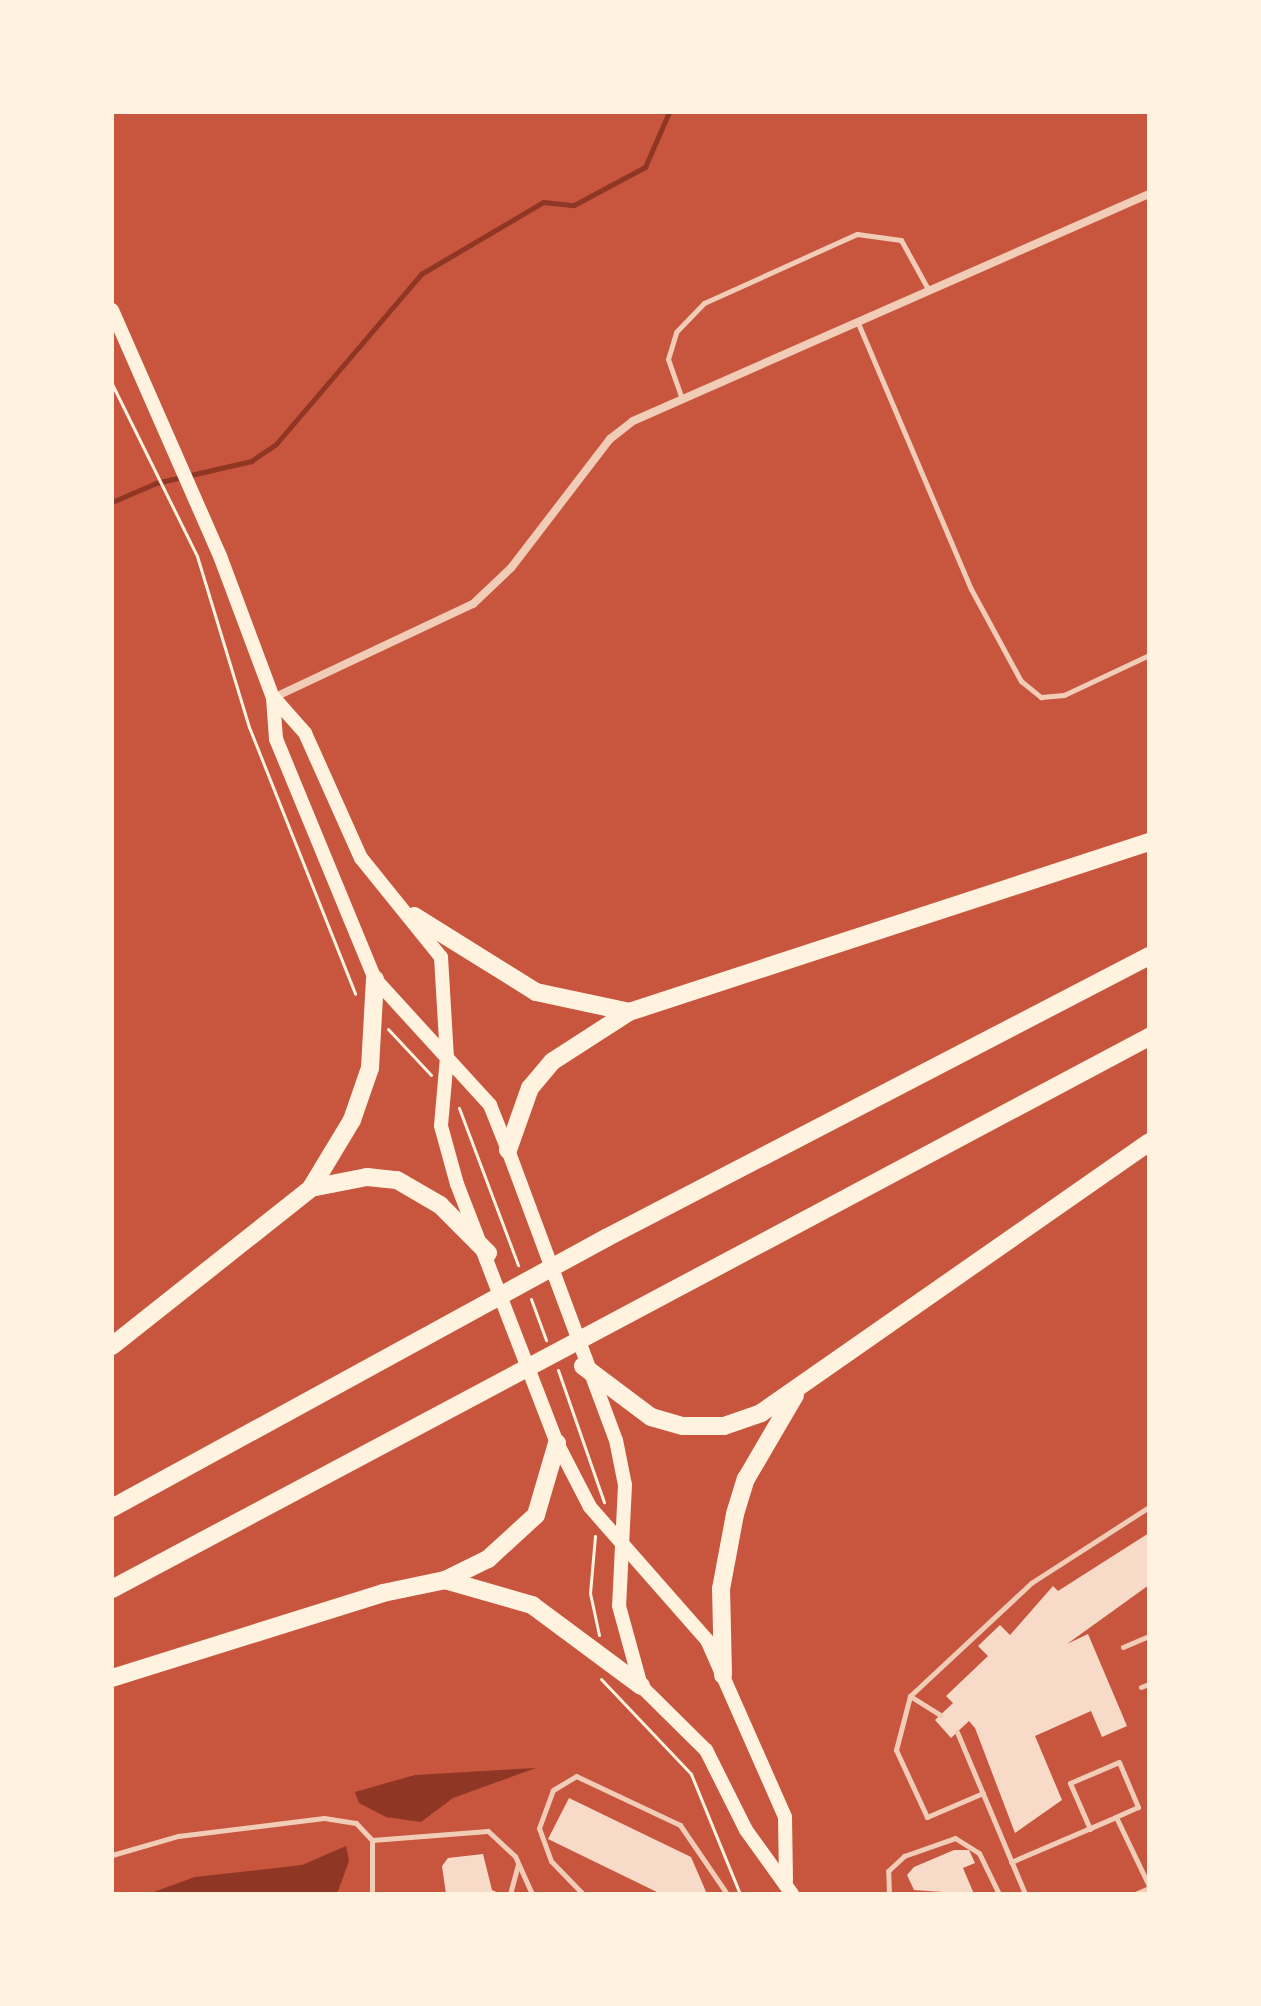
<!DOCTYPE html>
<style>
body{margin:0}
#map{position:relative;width:1261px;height:2006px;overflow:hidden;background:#c8553d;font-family:Poppins,sans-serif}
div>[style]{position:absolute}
.water>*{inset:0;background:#8f3625}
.stream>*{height:5px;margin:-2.5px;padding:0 2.5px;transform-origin:2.5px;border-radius:2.5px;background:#8f3625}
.building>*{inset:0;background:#f7dbc8}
.path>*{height:3px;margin:-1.5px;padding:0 1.5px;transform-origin:1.5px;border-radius:1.5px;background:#fff3e0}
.service>*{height:5px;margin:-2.5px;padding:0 2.5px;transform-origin:2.5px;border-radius:2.5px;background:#f1ccb7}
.minor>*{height:8px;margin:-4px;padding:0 4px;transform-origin:4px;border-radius:4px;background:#f1ccb7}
.secondary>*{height:14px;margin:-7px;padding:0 7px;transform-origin:7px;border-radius:7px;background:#fff3e0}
.motorway>*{height:18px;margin:-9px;padding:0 9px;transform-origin:9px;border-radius:9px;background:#fff3e0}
span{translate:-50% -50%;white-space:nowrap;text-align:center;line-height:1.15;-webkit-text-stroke:6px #fff3e0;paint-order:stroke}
.frame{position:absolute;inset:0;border:114px solid #fff3e0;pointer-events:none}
</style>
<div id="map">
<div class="water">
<i style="clip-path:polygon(536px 1768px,453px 1798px,421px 1822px,386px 1817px,359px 1803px,355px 1792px,415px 1775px)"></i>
<i style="clip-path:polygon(346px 1846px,349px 1861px,337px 1894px,148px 1894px,195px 1877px,302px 1865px)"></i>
</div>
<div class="stream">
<i style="left:112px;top:502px;width:48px;rotate:-23.4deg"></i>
<i style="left:156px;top:483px;width:98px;rotate:-13deg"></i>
<i style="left:251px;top:461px;width:30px;rotate:-34deg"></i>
<i style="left:276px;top:444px;width:223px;rotate:-49.5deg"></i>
<i style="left:421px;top:274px;width:142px;rotate:-30.5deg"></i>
<i style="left:543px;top:202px;width:31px;rotate:6deg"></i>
<i style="left:574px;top:205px;width:81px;rotate:-28.2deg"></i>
<i style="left:645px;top:167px;width:60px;rotate:-66.4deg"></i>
</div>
<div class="building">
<i style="clip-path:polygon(1149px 1533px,1149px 1585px,1067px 1644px,1088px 1634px,1127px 1726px,1102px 1737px,1091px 1711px,1035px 1736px,1062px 1800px,1015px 1833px,975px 1728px,969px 1721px,951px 1738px,935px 1720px,953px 1703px,946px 1696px,988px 1656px,978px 1646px,1000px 1625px,1010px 1635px,1053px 1586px,1058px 1591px)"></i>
<i style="clip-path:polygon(569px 1798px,691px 1857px,707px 1894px,661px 1894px,548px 1839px)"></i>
<i style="clip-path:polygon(954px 1850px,969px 1850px,975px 1863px,963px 1868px,974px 1894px,914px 1890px,907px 1875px,914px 1867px)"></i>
<i style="clip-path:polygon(483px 1854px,492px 1890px,501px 1894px,446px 1894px,442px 1866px,448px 1858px)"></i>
</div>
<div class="path">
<i style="left:112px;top:384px;width:192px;rotate:63.7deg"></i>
<i style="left:197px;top:556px;width:179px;rotate:73.1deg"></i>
<i style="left:249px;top:727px;width:287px;rotate:68.3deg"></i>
<i style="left:388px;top:1029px;width:63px;rotate:46.9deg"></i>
<i style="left:459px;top:1108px;width:168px;rotate:69.4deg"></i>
<i style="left:531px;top:1299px;width:44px;rotate:69.9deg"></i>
<i style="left:558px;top:1370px;width:140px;rotate:70.8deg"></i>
<i style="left:595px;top:1536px;width:57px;rotate:95deg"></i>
<i style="left:590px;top:1593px;width:43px;rotate:77.9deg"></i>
<i style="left:601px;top:1679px;width:131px;rotate:46.5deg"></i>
<i style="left:691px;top:1774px;width:130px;rotate:67.8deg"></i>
</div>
<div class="service">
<i style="left:858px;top:323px;width:289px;rotate:67deg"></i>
<i style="left:971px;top:589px;width:105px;rotate:61.5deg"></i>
<i style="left:1021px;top:681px;width:26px;rotate:39deg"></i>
<i style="left:1041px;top:697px;width:23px;rotate:-5deg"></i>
<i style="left:1064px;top:695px;width:94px;rotate:-25.2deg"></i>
<i style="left:682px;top:399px;width:42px;rotate:-109.3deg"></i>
<i style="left:668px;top:359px;width:28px;rotate:-73deg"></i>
<i style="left:676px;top:332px;width:40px;rotate:-46deg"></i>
<i style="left:704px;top:303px;width:168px;rotate:-24.3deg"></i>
<i style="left:857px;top:234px;width:44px;rotate:7.8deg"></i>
<i style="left:901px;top:240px;width:58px;rotate:61.2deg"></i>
<i style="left:1123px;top:1647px;width:28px;rotate:-23deg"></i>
<i style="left:1141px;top:1687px;width:9px;rotate:-21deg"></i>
<i style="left:910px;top:1696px;width:36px;rotate:32deg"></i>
<i style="left:957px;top:1732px;width:176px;rotate:67.2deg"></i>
<i style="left:983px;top:1793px;width:61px;rotate:156.8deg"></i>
<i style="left:927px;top:1817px;width:74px;rotate:-114.8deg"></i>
<i style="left:896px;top:1750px;width:56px;rotate:-75.5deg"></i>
<i style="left:910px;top:1696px;width:166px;rotate:-43deg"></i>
<i style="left:1031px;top:1583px;width:140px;rotate:-32.8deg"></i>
<i style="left:1090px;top:1829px;width:50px;rotate:-113.5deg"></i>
<i style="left:1070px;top:1783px;width:53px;rotate:-23.2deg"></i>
<i style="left:1119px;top:1762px;width:49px;rotate:67.1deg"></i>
<i style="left:1138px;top:1807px;width:24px;rotate:156deg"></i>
<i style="left:112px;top:1855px;width:69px;rotate:-16.1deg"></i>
<i style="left:178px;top:1836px;width:147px;rotate:-7deg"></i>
<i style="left:324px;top:1818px;width:32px;rotate:9deg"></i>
<i style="left:356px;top:1823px;width:23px;rotate:47deg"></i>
<i style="left:1011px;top:1862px;width:114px;rotate:-23.2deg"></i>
<i style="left:1116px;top:1817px;width:76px;rotate:64.4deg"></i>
<i style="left:372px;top:1894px;width:54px;rotate:-90deg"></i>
<i style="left:372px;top:1840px;width:116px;rotate:-4.4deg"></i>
<i style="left:488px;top:1831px;width:37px;rotate:43deg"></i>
<i style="left:515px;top:1856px;width:42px;rotate:65.9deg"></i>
<i style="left:510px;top:1894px;width:31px;rotate:-75deg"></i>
<i style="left:583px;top:1894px;width:46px;rotate:-134.1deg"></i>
<i style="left:551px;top:1861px;width:35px;rotate:-110deg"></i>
<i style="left:539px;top:1828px;width:40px;rotate:-69.8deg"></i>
<i style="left:553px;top:1790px;width:27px;rotate:-31deg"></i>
<i style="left:576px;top:1776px;width:115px;rotate:25.2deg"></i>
<i style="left:680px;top:1825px;width:83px;rotate:55.7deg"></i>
<i style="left:889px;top:1894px;width:23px;rotate:-92deg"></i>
<i style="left:888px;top:1871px;width:22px;rotate:-43deg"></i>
<i style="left:904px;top:1856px;width:54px;rotate:-19.4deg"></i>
<i style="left:955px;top:1838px;width:28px;rotate:32deg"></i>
<i style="left:979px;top:1853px;width:46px;rotate:64deg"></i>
<i style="left:1135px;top:1894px;width:15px;rotate:-23deg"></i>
</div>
<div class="minor">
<i style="left:273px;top:698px;width:221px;rotate:-25.2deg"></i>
<i style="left:473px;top:604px;width:52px;rotate:-43.5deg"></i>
<i style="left:511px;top:568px;width:163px;rotate:-52.5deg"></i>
<i style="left:610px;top:439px;width:29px;rotate:-38deg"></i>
<i style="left:633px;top:421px;width:564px;rotate:-23.75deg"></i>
</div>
<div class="secondary">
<i style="left:112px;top:310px;width:269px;rotate:66.3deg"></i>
<i style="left:220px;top:556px;width:152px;rotate:69.5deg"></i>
<i style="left:273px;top:698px;width:41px;rotate:85.8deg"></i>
<i style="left:276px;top:739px;width:260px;rotate:67.6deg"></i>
<i style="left:375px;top:979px;width:171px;rotate:47.6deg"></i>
<i style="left:490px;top:1105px;width:48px;rotate:68.2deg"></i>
<i style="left:508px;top:1150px;width:309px;rotate:69.6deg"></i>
<i style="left:616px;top:1440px;width:46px;rotate:78.7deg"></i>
<i style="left:625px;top:1485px;width:121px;rotate:92.8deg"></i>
<i style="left:619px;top:1606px;width:83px;rotate:74.6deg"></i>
<i style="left:641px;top:1686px;width:91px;rotate:44.6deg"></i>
<i style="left:706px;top:1750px;width:89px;rotate:63.4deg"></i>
<i style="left:746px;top:1830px;width:79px;rotate:54.3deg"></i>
<i style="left:274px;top:698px;width:47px;rotate:48.5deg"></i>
<i style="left:305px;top:733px;width:137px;rotate:65.9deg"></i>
<i style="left:361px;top:858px;width:127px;rotate:51.1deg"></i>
<i style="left:441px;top:957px;width:100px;rotate:86.6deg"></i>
<i style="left:447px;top:1057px;width:69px;rotate:95deg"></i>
<i style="left:441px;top:1126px;width:60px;rotate:74.6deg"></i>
<i style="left:457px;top:1184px;width:278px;rotate:68.9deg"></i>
<i style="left:557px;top:1443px;width:72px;rotate:62.7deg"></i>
<i style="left:590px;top:1507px;width:177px;rotate:48.7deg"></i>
<i style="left:707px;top:1640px;width:193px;rotate:66.2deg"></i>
<i style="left:785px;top:1817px;width:64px;rotate:89.1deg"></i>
</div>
<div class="motorway">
<i style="left:414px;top:916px;width:144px;rotate:31.9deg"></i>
<i style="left:536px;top:992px;width:95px;rotate:12.1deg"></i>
<i style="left:508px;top:1150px;width:66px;rotate:-70.5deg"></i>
<i style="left:530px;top:1088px;width:35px;rotate:-50deg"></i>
<i style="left:553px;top:1061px;width:90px;rotate:-32.8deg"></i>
<i style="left:629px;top:1012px;width:547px;rotate:-18.1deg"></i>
<i style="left:311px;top:1188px;width:57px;rotate:-11.1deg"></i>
<i style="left:367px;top:1177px;width:30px;rotate:6deg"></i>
<i style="left:397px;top:1180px;width:50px;rotate:30.2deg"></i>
<i style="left:440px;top:1205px;width:68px;rotate:45deg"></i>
<i style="left:112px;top:1346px;width:254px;rotate:-38.4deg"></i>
<i style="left:311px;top:1188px;width:79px;rotate:-58.9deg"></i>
<i style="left:352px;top:1120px;width:55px;rotate:-70.9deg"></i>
<i style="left:370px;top:1068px;width:89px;rotate:-86.8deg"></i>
<i style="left:583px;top:1366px;width:85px;rotate:36.9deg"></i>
<i style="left:651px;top:1417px;width:33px;rotate:16deg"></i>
<i style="left:683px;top:1426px;width:41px"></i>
<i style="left:724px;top:1426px;width:39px;rotate:-19deg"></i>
<i style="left:761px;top:1413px;width:473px;rotate:-34.9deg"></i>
<i style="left:112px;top:1508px;width:563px;rotate:-28.66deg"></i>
<i style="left:606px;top:1238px;width:612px;rotate:-27.44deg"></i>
<i style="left:445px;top:1580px;width:91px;rotate:16deg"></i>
<i style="left:532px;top:1605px;width:136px;rotate:36.6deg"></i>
<i style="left:112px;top:1589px;width:1175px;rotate:-28.03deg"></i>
<i style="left:723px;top:1675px;width:86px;rotate:-91.3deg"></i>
<i style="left:721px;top:1589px;width:76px;rotate:-79.4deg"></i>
<i style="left:735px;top:1514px;width:37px;rotate:-73deg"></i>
<i style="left:746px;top:1479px;width:97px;rotate:-59.7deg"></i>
<i style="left:112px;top:1678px;width:284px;rotate:-17.4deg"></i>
<i style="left:383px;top:1593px;width:63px;rotate:-11.8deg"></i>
<i style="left:445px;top:1580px;width:48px;rotate:-26deg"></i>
<i style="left:488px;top:1559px;width:65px;rotate:-42.5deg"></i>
<i style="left:536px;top:1515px;width:75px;rotate:-73.7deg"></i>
</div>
<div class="frame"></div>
</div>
